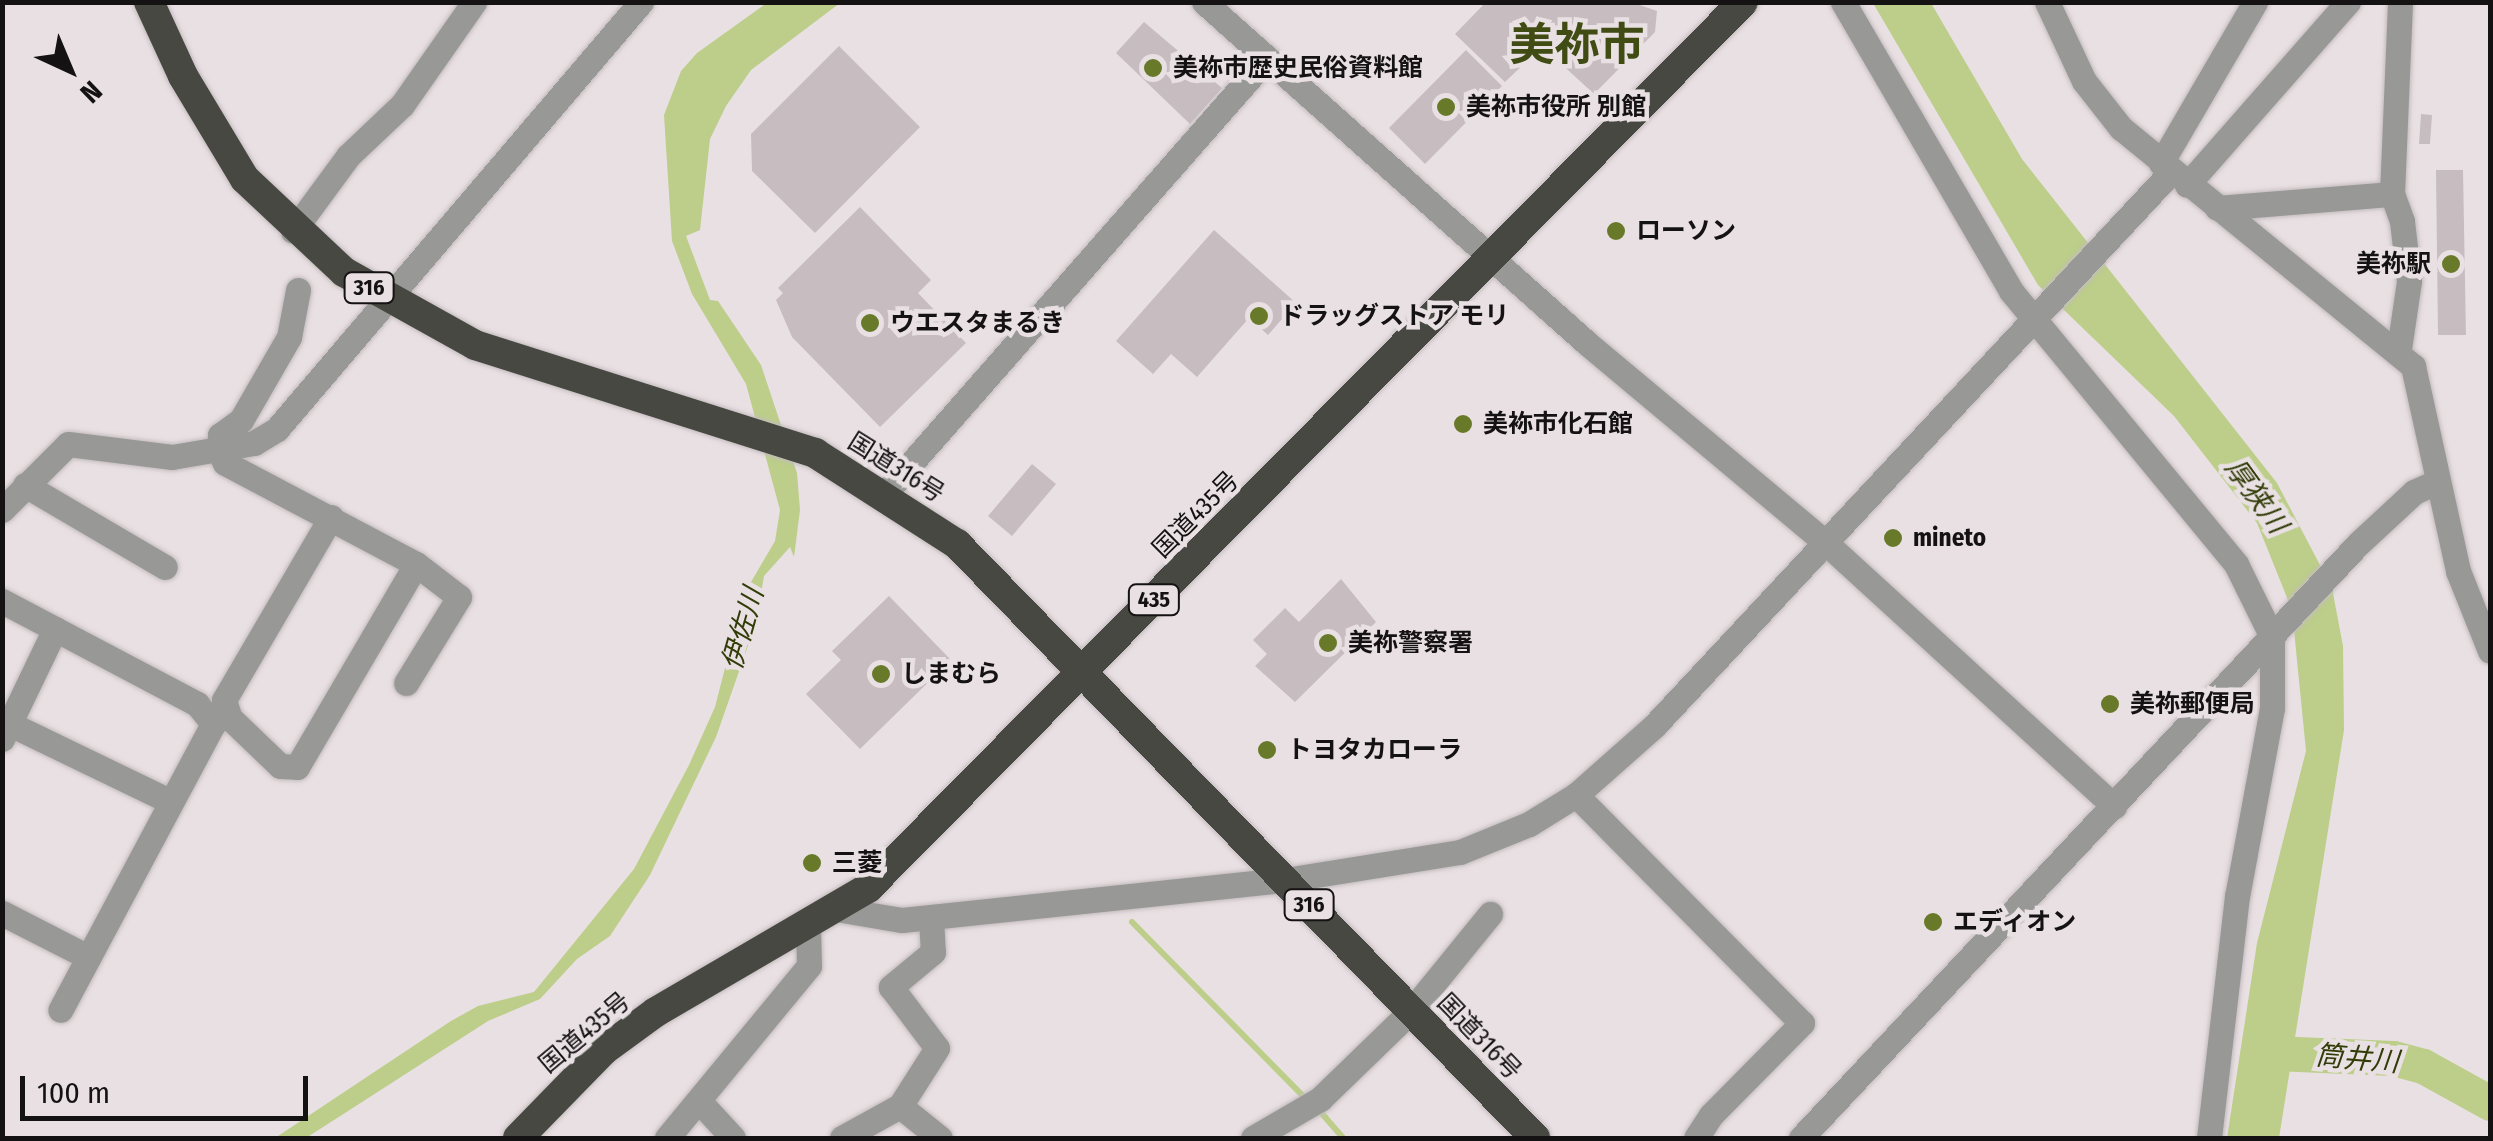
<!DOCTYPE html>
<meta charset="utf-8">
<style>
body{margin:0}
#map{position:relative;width:2493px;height:1141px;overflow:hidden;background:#e9e0e3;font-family:"Fira Sans Condensed","Noto Sans JP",sans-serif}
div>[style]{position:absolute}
.water>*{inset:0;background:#bcce89}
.stream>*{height:6px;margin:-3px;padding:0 3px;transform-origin:3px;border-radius:3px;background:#bcce89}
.river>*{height:35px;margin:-17.5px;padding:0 17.5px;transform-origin:17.5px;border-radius:17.5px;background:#bcce89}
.building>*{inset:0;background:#c7bdc1}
.roads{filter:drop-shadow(0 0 2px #c3bbbe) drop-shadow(0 0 2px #c3bbbe)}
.minor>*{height:25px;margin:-12.5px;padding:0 12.5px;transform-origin:12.5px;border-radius:12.5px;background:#989996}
.highway>*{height:30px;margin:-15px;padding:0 15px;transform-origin:15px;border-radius:15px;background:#464841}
.dots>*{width:28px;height:28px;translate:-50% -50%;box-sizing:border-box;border:5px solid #e9e0e3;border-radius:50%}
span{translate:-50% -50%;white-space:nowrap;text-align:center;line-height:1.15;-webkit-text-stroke:9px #e9e0e3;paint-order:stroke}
.shield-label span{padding:2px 8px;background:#e9e0e3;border:2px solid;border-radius:8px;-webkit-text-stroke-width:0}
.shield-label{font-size:22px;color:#151213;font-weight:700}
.poi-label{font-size:25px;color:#151213;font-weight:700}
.left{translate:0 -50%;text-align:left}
.right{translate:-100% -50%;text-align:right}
.street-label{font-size:25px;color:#151213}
.water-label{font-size:28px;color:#323c07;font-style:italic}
.town-label{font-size:45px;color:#404c14;font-weight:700}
.frame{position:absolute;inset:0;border:5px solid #151213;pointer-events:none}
.north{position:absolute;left:20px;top:20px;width:100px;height:100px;-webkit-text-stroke:8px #e9e0e3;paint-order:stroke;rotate:136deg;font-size:28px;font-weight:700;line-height:40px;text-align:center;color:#151213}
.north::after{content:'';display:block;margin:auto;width:35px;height:45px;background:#151213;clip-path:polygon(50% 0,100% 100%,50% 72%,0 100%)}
.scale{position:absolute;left:20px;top:1076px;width:288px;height:45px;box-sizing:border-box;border:5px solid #151213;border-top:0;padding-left:12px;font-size:30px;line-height:35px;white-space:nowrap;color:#151213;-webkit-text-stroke:8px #e9e0e3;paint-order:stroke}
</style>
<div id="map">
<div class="water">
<i style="clip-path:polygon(840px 3px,751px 70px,726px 106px,710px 139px,700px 230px,686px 236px,710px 300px,718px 301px,761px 365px,797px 473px,800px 510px,794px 557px,790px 547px,764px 576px,756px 623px,716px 737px,650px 875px,610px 936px,577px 959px,540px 999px,488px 1021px,306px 1138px,275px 1138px,451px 1021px,478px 1006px,534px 992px,634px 869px,689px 765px,715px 707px,744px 594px,775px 541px,780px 510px,746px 384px,692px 294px,672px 241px,664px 115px,681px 71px,697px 53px,764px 5px)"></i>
<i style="clip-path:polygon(1873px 3px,1931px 3px,2022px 159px,2277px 483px,2332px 588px,2343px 646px,2344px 730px,2279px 1138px,2227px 1138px,2257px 943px,2306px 751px,2292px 610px,2257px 523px,2174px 416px,2038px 285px)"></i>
</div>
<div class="stream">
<i style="left:1132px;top:922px;width:247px;rotate:45.5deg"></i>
<i style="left:1318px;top:1109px;width:38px;rotate:49deg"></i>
</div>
<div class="river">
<i style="left:2275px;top:1053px;width:118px;rotate:2.4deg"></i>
<i style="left:2393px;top:1058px;width:31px;rotate:15deg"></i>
<i style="left:2423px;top:1066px;width:77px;rotate:28.9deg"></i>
</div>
<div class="building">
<i style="clip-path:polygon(1486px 2px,1631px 2px,1657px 11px,1655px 32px,1594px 94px,1556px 59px,1527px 61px,1505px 82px,1455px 34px)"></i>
<i style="clip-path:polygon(1144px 22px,1222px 88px,1190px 124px,1116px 53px)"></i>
<i style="clip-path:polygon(839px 46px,920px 127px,815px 233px,752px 171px,751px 134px)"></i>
<i style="clip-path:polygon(1466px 50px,1502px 86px,1425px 164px,1389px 128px)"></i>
<i style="clip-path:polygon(2421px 114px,2432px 115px,2430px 144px,2419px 144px)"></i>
<i style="clip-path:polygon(2436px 170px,2463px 170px,2466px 335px,2438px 335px)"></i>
<i style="clip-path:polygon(860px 207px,931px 280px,918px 293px,966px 343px,880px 427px,792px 337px,776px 300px,783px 293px,778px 288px)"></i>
<i style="clip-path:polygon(1214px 230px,1296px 303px,1268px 335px,1249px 318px,1197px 377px,1171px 354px,1153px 374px,1116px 341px)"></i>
<i style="clip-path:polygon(1032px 464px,1056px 484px,1012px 536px,988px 516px)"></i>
<i style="clip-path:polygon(1341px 579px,1376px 622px,1295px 702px,1255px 666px,1267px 654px,1253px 640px,1285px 608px,1299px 622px)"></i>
<i style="clip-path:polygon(889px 596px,951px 660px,860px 749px,806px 694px,841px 660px,832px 651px)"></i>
</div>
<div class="roads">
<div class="minor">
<i style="left:1204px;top:2px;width:514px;rotate:41.69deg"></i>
<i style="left:1588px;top:344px;width:312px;rotate:39.9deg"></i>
<i style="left:1827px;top:544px;width:389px;rotate:42.4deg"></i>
<i style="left:1843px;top:2px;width:334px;rotate:59.8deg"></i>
<i style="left:2011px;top:291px;width:354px;rotate:50.5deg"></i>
<i style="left:2236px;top:564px;width:81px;rotate:63.7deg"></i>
<i style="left:2272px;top:637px;width:71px;rotate:90deg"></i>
<i style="left:2272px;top:708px;width:191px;rotate:100.5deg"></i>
<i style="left:2237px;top:896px;width:244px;rotate:96.6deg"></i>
<i style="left:2047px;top:2px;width:87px;rotate:64.9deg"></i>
<i style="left:2084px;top:81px;width:60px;rotate:51.8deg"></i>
<i style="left:2121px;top:128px;width:377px;rotate:39.2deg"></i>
<i style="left:2413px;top:366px;width:210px;rotate:77.6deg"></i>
<i style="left:2458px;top:571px;width:86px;rotate:68.2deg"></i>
<i style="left:2161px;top:163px;width:186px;rotate:-59.7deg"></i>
<i style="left:2187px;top:185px;width:244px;rotate:-48.7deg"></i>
<i style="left:2217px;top:208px;width:176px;rotate:-4.6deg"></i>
<i style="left:293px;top:231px;width:93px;rotate:-53.7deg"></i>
<i style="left:348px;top:156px;width:74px;rotate:-43.4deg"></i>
<i style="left:402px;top:105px;width:126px;rotate:-55deg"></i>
<i style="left:298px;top:290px;width:48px;rotate:100.8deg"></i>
<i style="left:289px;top:337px;width:96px;rotate:120deg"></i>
<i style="left:241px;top:420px;width:26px;rotate:144deg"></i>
<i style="left:220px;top:435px;width:16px;rotate:94deg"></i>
<i style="left:219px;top:451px;width:13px;rotate:63deg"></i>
<i style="left:225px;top:463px;width:216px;rotate:27.9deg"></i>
<i style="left:416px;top:564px;width:54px;rotate:37.5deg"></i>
<i style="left:459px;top:597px;width:101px;rotate:121.6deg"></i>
<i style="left:2399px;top:349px;width:69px;rotate:-81.6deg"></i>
<i style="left:2409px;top:281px;width:60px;rotate:-96.7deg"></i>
<i style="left:2402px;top:221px;width:29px;rotate:-110deg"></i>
<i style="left:2392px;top:194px;width:192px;rotate:-87.6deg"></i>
<i style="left:25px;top:485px;width:162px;rotate:30.4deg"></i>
<i style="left:885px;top:493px;width:579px;rotate:-48.71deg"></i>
<i style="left:2px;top:510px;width:93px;rotate:-45deg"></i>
<i style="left:68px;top:444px;width:105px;rotate:7.1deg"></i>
<i style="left:172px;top:457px;width:83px;rotate:-9.7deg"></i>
<i style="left:254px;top:443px;width:27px;rotate:-31deg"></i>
<i style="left:277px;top:429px;width:561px;rotate:-49.55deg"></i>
<i style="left:331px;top:517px;width:212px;rotate:120.3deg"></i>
<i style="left:224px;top:700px;width:19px;rotate:72deg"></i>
<i style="left:230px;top:718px;width:69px;rotate:43.8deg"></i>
<i style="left:280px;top:766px;width:17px;rotate:3deg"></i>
<i style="left:297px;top:767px;width:235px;rotate:-59.6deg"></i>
<i style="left:2px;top:601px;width:60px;rotate:27.8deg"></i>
<i style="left:55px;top:629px;width:122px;rotate:115.7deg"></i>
<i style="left:55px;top:629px;width:161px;rotate:27.8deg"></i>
<i style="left:197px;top:704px;width:26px;rotate:51deg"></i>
<i style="left:213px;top:724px;width:324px;rotate:118.1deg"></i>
<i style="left:10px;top:724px;width:177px;rotate:25.8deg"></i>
<i style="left:1576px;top:795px;width:321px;rotate:45.3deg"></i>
<i style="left:1802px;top:1023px;width:129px;rotate:134.7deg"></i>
<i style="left:1711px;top:1115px;width:27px;rotate:123deg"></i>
<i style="left:836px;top:909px;width:67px;rotate:9.5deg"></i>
<i style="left:902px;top:920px;width:385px;rotate:-6deg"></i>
<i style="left:1285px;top:880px;width:177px;rotate:-9.1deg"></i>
<i style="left:1460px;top:852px;width:74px;rotate:-22.1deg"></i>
<i style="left:1529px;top:824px;width:55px;rotate:-31.7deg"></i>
<i style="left:1576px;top:795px;width:104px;rotate:-41.5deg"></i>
<i style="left:1654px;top:726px;width:758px;rotate:-46.98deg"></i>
<i style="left:2px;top:913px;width:97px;rotate:27.1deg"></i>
<i style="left:931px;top:917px;width:35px;rotate:87deg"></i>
<i style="left:933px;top:952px;width:55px;rotate:140.2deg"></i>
<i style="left:891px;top:987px;width:76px;rotate:53deg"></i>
<i style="left:937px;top:1048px;width:69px;rotate:122.5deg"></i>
<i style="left:900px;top:1106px;width:51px;rotate:38.7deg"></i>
<i style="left:699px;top:1101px;width:50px;rotate:47.4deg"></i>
<i style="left:667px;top:1138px;width:223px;rotate:-50.5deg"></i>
<i style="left:809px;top:966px;width:41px;rotate:-91.4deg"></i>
<i style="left:842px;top:1138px;width:66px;rotate:-28.9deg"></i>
<i style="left:1253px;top:1138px;width:78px;rotate:-30.2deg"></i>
<i style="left:1320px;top:1099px;width:128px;rotate:-44.1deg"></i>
<i style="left:1412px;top:1010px;width:124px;rotate:-50.9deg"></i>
<i style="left:1801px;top:1138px;width:816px;rotate:-46.84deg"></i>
<i style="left:2359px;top:543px;width:75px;rotate:-42.8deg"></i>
<i style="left:2414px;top:492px;width:24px;rotate:-24deg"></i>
</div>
<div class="highway">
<i style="left:149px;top:2px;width:81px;rotate:65.3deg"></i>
<i style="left:183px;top:76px;width:120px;rotate:59deg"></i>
<i style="left:245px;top:179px;width:136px;rotate:43.2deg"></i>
<i style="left:344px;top:272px;width:150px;rotate:29.1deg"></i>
<i style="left:475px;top:345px;width:357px;rotate:17.6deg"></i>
<i style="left:815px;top:453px;width:169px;rotate:32.7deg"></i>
<i style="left:957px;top:544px;width:829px;rotate:45.78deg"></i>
<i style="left:518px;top:1138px;width:123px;rotate:-45.7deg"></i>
<i style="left:604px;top:1050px;width:64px;rotate:-36.2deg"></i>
<i style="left:656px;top:1012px;width:246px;rotate:-30.3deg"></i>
<i style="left:868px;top:888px;width:1245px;rotate:-45.36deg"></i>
</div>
</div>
<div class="dots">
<i style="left:1153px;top:68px;background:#687a29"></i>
<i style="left:1446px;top:107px;background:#687a29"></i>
<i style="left:1616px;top:231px;background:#687a29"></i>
<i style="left:2451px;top:264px;background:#687a29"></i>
<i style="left:1259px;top:316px;background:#687a29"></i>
<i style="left:870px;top:323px;background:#687a29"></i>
<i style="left:1463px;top:424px;background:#687a29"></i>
<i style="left:1893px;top:538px;background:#687a29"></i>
<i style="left:1328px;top:643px;background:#687a29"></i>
<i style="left:881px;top:674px;background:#687a29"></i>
<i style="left:2110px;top:704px;background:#687a29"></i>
<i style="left:1267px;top:750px;background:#687a29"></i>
<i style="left:812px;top:863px;background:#687a29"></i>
<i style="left:1933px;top:922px;background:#687a29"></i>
</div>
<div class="shield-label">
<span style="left:369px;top:288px">316</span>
<span style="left:1154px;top:600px">435</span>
<span style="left:1309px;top:905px">316</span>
</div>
<div class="poi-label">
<span class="left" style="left:1173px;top:68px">美袮市歴史民俗資料館</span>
<span class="left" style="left:1466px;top:107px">美祢市役所 別館</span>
<span class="left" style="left:1636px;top:231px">ローソン</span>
<span class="right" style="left:2431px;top:264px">美祢駅</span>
<span class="left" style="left:1279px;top:316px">ドラッグストア モリ</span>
<span class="left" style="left:890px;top:323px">ウエスタまるき</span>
<span class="left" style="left:1483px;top:424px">美袮市化石館</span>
<span class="left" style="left:1913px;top:538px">mineto</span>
<span class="left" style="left:1348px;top:643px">美祢警察署</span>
<span class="left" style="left:901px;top:674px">しまむら</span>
<span class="left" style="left:2130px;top:704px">美祢郵便局</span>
<span class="left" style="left:1287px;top:750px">トヨタカローラ</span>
<span class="left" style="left:832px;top:863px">三菱</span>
<span class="left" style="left:1953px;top:922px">エディオン</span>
</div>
<div class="street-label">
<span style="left:896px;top:468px;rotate:32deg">国道316号</span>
<span style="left:1196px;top:515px;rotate:-45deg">国道435号</span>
<span style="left:585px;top:1033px;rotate:-40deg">国道435号</span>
<span style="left:1479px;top:1037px;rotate:46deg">国道316号</span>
</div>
<div class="water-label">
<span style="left:2256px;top:496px;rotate:54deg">厚狭川</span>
<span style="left:743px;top:629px;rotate:-74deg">伊佐川</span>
<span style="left:2357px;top:1059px;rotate:5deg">筒井川</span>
</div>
<div class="town-label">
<span style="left:1577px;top:46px">美祢市</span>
</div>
<div class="frame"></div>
<div class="north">N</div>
<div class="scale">100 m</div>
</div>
